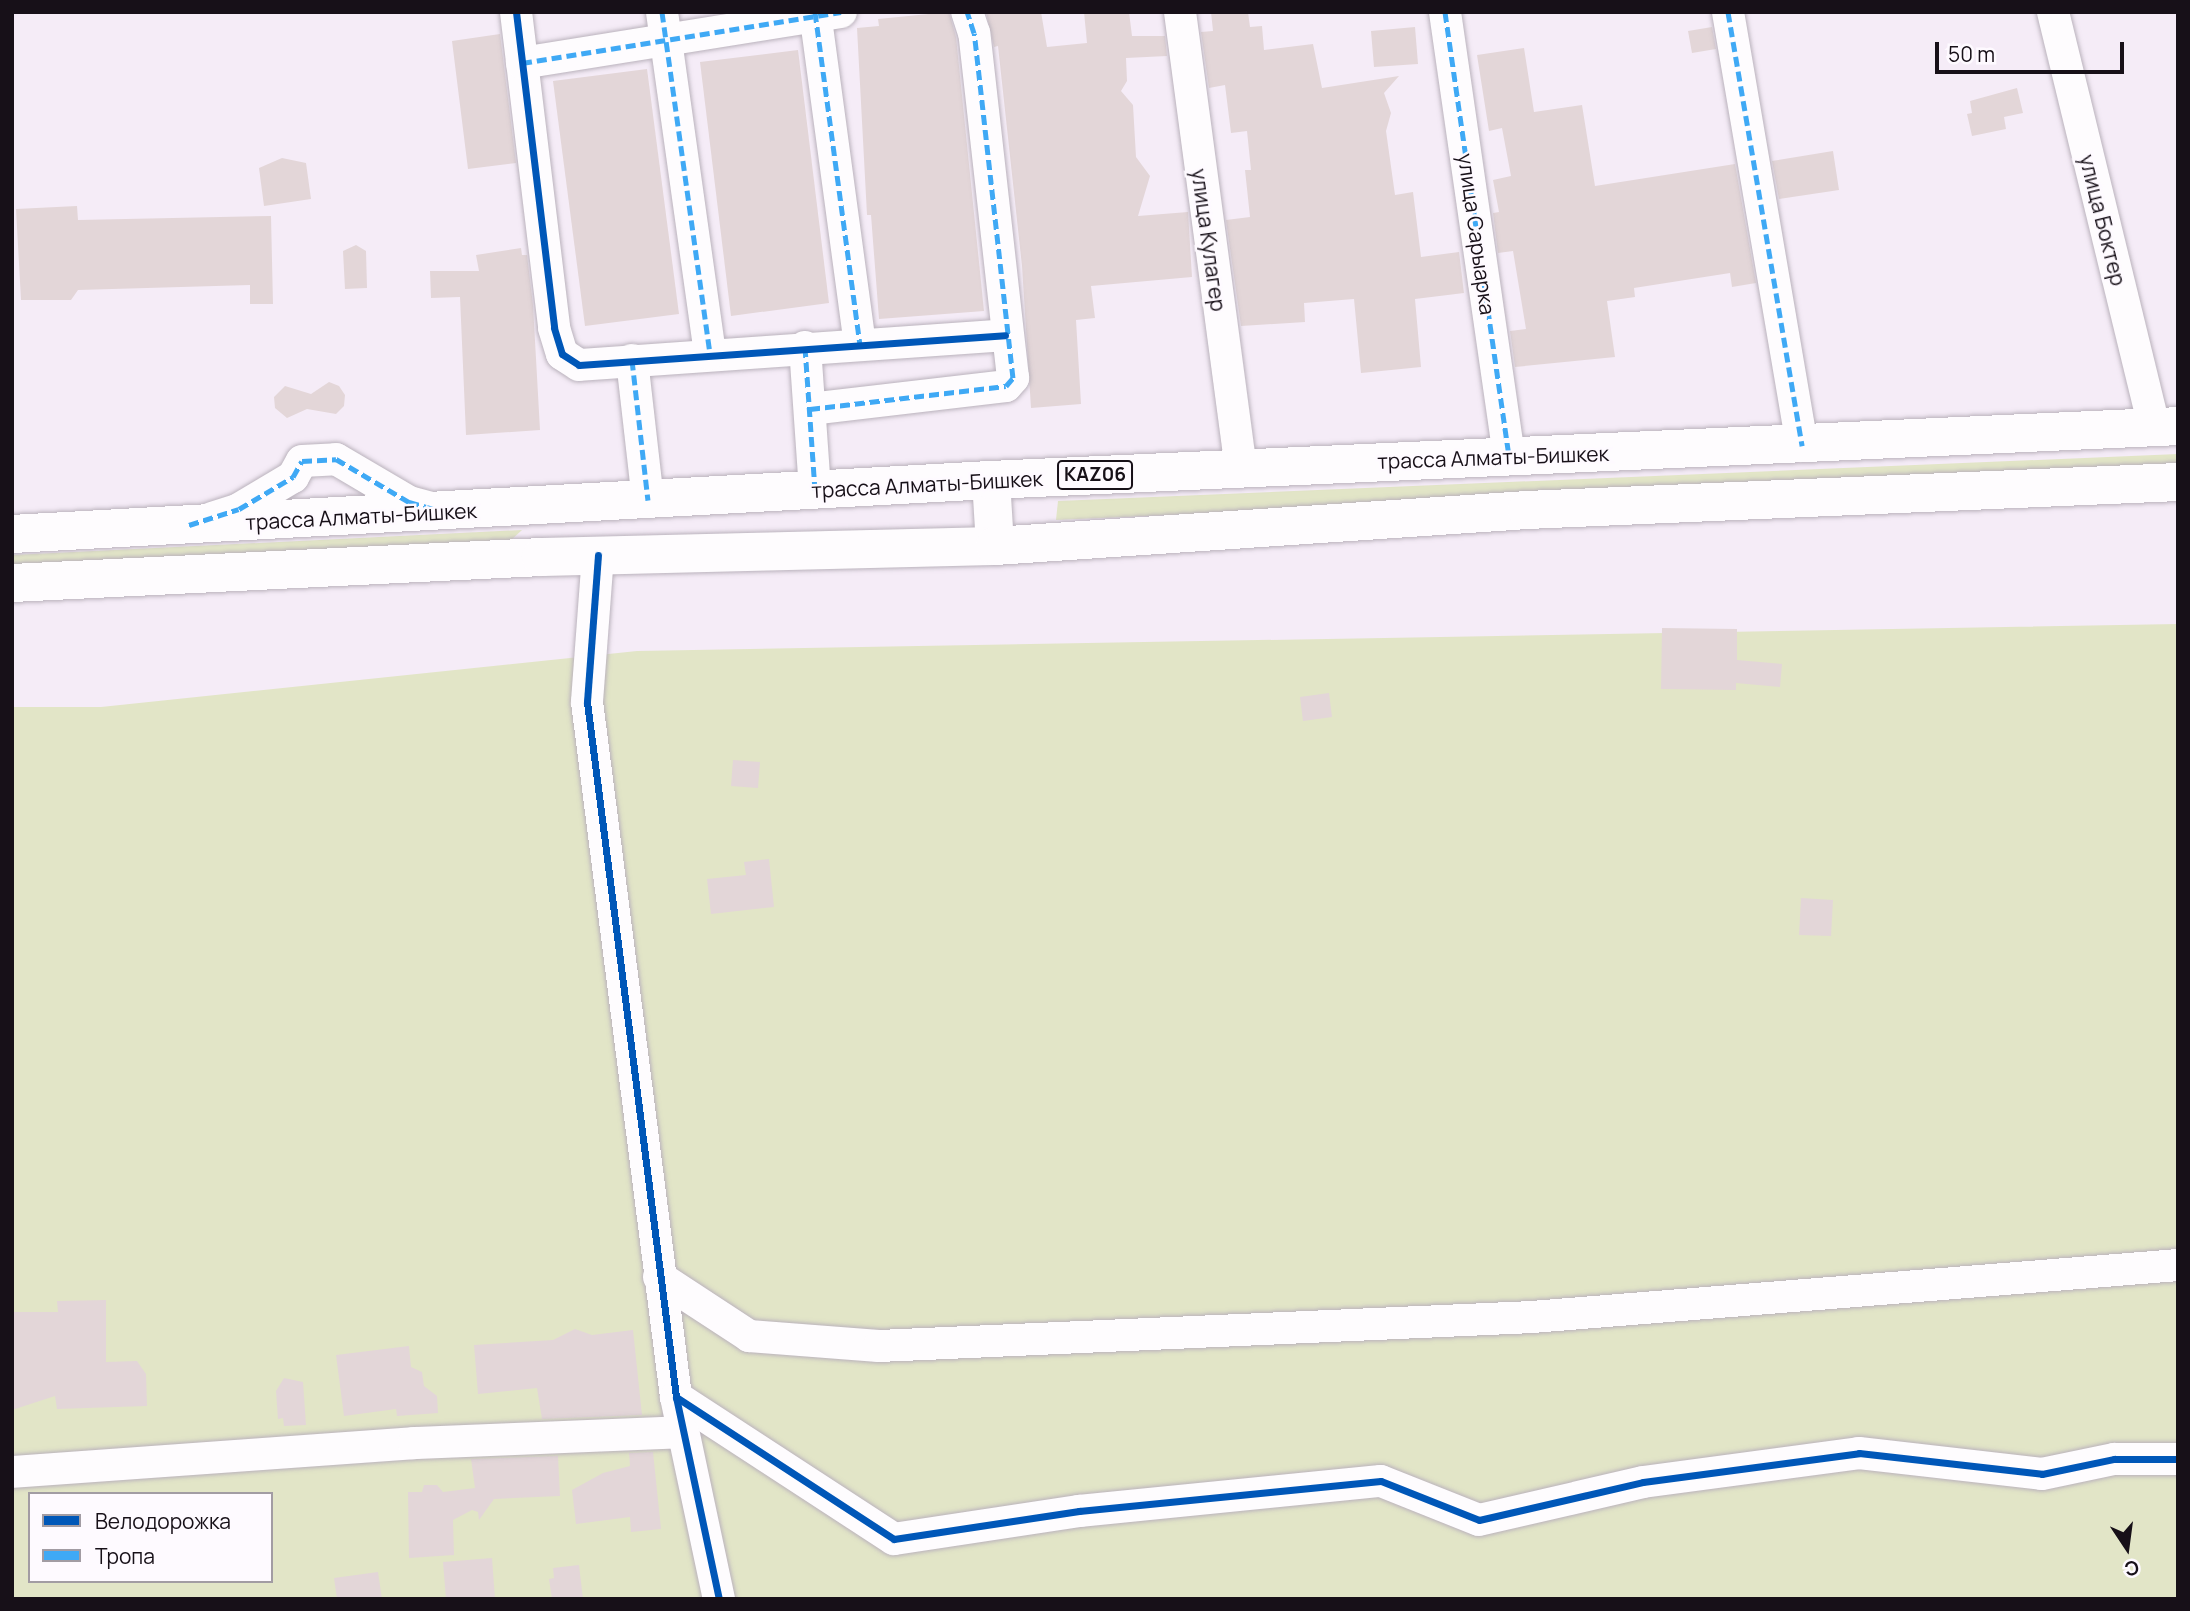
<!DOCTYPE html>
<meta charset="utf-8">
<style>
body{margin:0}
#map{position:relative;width:2190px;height:1611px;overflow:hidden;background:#f5ecf7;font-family:Manrope,sans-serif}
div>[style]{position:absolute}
.green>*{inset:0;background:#e2e5c7}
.building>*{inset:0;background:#e3d6d8}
.roads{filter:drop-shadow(0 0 2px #bab2bc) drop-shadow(0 0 2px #bab2bc)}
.minor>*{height:32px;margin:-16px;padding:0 16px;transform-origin:16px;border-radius:16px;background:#fefcfe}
.highway>*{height:38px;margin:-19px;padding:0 19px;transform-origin:19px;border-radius:19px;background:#fefcfe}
.quiet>*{height:5px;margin-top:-2.5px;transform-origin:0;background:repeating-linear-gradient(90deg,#3fa9f5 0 10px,transparent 0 15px)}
.cycleway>*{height:7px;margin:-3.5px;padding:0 3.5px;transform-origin:3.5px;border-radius:3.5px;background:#0057b8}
span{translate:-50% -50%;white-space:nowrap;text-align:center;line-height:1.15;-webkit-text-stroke:5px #fefaff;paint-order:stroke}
.shield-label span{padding:2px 5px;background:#fefaff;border:2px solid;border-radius:5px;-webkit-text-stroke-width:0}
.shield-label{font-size:19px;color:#171018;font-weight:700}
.street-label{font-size:21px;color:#171018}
.frame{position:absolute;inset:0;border:14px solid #171018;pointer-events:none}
.legend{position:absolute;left:28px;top:1492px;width:245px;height:91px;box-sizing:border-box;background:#fefaff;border:2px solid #a29ca3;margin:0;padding:9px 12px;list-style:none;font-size:21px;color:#171018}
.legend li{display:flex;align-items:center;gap:14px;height:35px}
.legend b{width:35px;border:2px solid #a29ca3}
.north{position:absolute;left:2092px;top:1513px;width:70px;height:70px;-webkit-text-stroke:5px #fefaff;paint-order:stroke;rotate:167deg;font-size:19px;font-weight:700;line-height:28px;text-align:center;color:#171018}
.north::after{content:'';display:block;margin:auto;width:24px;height:32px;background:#171018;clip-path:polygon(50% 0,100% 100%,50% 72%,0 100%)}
.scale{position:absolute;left:1935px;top:42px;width:189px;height:32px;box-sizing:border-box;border:4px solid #171018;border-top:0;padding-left:9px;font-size:21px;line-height:24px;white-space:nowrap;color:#171018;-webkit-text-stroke:5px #fefaff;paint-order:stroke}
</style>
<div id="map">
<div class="green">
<i style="clip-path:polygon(2178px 454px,2178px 471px,1056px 520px,1058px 501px)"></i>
<i style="clip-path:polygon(522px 530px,509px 542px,12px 569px,12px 555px)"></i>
<i style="clip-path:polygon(evenodd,2178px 624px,2178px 1599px,12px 1599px,12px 707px,101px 707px,637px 651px,2178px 624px,30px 1494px,271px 1494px,271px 1581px,30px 1581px,30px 1494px)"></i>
</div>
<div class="building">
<i style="clip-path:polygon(949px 12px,956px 37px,984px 311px,879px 319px,871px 215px,867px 215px,857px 28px,879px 26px,878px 19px)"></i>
<i style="clip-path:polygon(986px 12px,1041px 12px,1047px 47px,1087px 43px,1084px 12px,1129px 12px,1132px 36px,1165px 36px,1167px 56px,1126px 58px,1127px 81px,1121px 91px,1133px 105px,1136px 157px,1150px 176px,1138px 216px,1188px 212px,1192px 277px,1091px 286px,1095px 318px,1076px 320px,1081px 404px,1031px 408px,1022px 266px,998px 46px,994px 47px)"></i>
<i style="clip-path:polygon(1211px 12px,1248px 12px,1250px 27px,1262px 26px,1264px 50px,1313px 44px,1322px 88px,1399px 76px,1384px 93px,1391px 113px,1386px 131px,1395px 195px,1413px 192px,1421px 257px,1459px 252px,1464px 293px,1415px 299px,1421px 367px,1361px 373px,1354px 299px,1304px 303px,1305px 322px,1241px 326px,1226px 220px,1250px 217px,1245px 170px,1251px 170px,1247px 131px,1231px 133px,1225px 85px,1209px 88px,1201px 32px,1213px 31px)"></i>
<i style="clip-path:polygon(1415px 27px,1418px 64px,1374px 67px,1371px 31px)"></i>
<i style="clip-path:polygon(1712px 27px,1716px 49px,1692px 53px,1688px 31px)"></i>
<i style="clip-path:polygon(500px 34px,516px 163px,468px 169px,452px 41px)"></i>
<i style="clip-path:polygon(1524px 48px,1534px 112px,1582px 105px,1595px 186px,1735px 164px,1756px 283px,1732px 287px,1730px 273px,1634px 288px,1635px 297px,1607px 301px,1615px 357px,1515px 367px,1510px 331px,1526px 329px,1513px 251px,1498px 253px,1493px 213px,1499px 212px,1493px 180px,1511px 176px,1502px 128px,1489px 131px,1477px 55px)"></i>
<i style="clip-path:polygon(798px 50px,829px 303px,731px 316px,700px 62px)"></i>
<i style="clip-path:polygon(647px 69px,679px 314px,585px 326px,553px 81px)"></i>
<i style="clip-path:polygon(2017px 88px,2023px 113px,2004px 117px,2006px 129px,1972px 136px,1967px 114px,1972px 113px,1970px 101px)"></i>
<i style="clip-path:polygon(1833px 151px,1839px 190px,1779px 199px,1772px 161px)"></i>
<i style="clip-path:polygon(282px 158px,306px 163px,311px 199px,264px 206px,259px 168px)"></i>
<i style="clip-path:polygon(77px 206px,78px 220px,271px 216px,273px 304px,250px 304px,250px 285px,78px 290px,71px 300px,21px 300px,16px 209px)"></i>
<i style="clip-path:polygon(356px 245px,366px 251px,367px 288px,345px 289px,343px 251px)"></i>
<i style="clip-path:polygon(521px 248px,522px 255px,527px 255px,533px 305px,540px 430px,466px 435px,460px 297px,431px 298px,430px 271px,479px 271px,476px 255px)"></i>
<i style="clip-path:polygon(329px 382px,339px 386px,345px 395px,344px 406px,336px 414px,307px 409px,287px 418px,275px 408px,274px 397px,285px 386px,311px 394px)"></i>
<i style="clip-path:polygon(1662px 628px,1737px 629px,1737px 660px,1782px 664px,1780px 687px,1736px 683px,1736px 690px,1661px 689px)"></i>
<i style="clip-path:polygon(1329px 693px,1332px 717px,1303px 721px,1300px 697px)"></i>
<i style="clip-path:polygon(733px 760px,760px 762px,758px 788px,731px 786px)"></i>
<i style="clip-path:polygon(769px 859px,774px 907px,711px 914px,707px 879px,746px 875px,744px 862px)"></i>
<i style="clip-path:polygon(1801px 898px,1833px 900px,1831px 936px,1799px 935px)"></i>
<i style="clip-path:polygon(106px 1300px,106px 1362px,137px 1361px,146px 1374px,147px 1406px,57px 1409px,55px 1396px,12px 1410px,12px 1312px,58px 1312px,57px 1301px)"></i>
<i style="clip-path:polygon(575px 1329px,592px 1335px,633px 1330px,642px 1415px,542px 1419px,537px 1388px,478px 1394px,474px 1345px,553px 1340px)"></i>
<i style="clip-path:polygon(409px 1346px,411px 1367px,422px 1372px,424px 1386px,437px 1396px,438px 1413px,397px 1416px,396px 1409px,344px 1416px,336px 1355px)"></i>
<i style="clip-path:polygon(284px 1378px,303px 1382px,306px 1425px,284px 1426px,283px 1418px,278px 1419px,276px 1391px)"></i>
<i style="clip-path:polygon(653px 1452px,661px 1529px,631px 1532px,630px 1517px,576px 1524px,572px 1490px,603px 1473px,630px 1466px,629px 1453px)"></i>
<i style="clip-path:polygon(558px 1456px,560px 1496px,494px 1499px,479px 1520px,478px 1512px,472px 1510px,453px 1520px,454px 1555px,409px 1558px,408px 1492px,422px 1492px,424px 1485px,437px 1485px,443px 1492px,475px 1488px,471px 1459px)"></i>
<i style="clip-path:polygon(492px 1558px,495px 1599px,446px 1599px,443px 1562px)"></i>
<i style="clip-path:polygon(579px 1565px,583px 1599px,552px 1599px,549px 1579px,554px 1578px,553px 1568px)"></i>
<i style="clip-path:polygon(378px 1572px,382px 1599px,337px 1599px,334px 1578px)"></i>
</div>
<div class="roads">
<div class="minor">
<i style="left:516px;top:12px;width:318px;rotate:83.1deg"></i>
<i style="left:554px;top:328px;width:27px;rotate:73deg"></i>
<i style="left:562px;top:354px;width:20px;rotate:33deg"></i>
<i style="left:579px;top:365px;width:427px;rotate:-4deg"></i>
<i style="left:662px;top:12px;width:345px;rotate:82deg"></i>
<i style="left:815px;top:12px;width:334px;rotate:82.3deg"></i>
<i style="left:1180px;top:12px;width:460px;rotate:82.4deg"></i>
<i style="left:1445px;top:12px;width:448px;rotate:81.8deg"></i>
<i style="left:1728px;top:12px;width:440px;rotate:80.3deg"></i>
<i style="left:2053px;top:12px;width:427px;rotate:76.3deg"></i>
<i style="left:522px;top:63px;width:323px;rotate:-9.1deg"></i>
<i style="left:805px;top:347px;width:143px;rotate:86deg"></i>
<i style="left:632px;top:360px;width:141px;rotate:83.5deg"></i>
<i style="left:810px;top:409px;width:197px;rotate:-6.7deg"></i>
<i style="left:1006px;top:386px;width:11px;rotate:-49deg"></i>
<i style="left:1013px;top:378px;width:347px;rotate:-96.4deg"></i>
<i style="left:974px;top:33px;width:22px;rotate:-108deg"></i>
<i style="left:212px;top:518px;width:28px;rotate:-18deg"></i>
<i style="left:239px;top:509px;width:63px;rotate:-30.7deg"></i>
<i style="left:293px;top:477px;width:18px;rotate:-61deg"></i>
<i style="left:302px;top:461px;width:34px;rotate:-3deg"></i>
<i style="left:336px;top:459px;width:85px;rotate:30.5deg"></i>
<i style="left:409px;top:502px;width:24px;rotate:15deg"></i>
<i style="left:598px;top:555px;width:147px;rotate:94.3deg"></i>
<i style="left:587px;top:702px;width:701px;rotate:82.7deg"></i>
<i style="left:676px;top:1397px;width:207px;rotate:78deg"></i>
<i style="left:659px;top:1277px;width:108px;rotate:33.2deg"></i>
<i style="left:749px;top:1336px;width:130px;rotate:4.4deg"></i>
<i style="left:879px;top:1346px;width:654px;rotate:-2.54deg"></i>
<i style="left:1532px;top:1317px;width:648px;rotate:-4.6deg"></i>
<i style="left:676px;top:1397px;width:260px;rotate:33.1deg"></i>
<i style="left:894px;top:1539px;width:187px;rotate:-8.6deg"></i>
<i style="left:1079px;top:1511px;width:303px;rotate:-5.7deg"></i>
<i style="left:1381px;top:1481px;width:105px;rotate:21.7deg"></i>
<i style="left:1479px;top:1520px;width:168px;rotate:-13deg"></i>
<i style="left:1643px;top:1482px;width:218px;rotate:-7.6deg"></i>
<i style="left:1859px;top:1453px;width:184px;rotate:6.5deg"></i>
<i style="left:2042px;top:1474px;width:74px;rotate:-11.8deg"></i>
<i style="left:2114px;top:1459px;width:64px"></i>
<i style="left:12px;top:1472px;width:403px;rotate:-4.1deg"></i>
<i style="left:414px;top:1443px;width:269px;rotate:-2.3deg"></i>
</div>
<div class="highway">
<i style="left:991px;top:480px;width:66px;rotate:86.5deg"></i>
<i style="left:12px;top:534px;width:980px;rotate:-3.16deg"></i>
<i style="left:991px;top:480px;width:1188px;rotate:-2.6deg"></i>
<i style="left:12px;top:583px;width:530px;rotate:-2.81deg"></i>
<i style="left:541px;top:557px;width:454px;rotate:-1.4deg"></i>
<i style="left:995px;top:546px;width:533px;rotate:-3.87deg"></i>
<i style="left:1527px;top:510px;width:652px;rotate:-2.46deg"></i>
</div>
</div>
<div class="quiet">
<i style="left:662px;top:12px;width:345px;rotate:82deg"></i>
<i style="left:815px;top:12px;width:334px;rotate:82.3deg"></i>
<i style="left:1445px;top:12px;width:448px;rotate:81.8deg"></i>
<i style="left:1728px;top:12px;width:440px;rotate:80.3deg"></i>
<i style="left:522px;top:63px;width:323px;rotate:-9.1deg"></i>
<i style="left:805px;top:347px;width:143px;rotate:86deg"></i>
<i style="left:632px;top:360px;width:141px;rotate:83.5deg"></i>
<i style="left:810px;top:409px;width:197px;rotate:-6.7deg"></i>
<i style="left:1006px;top:386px;width:11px;rotate:-49deg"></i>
<i style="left:1013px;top:378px;width:347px;rotate:-96.4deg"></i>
<i style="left:974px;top:33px;width:22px;rotate:-108deg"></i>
<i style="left:189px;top:525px;width:52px;rotate:-17.7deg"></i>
<i style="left:239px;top:509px;width:63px;rotate:-30.7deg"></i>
<i style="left:293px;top:477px;width:18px;rotate:-61deg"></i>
<i style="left:302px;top:461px;width:34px;rotate:-3deg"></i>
<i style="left:336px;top:459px;width:85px;rotate:30.5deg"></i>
<i style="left:409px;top:502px;width:35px;rotate:16deg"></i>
</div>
<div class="cycleway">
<i style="left:516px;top:12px;width:318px;rotate:83.1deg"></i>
<i style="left:554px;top:328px;width:27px;rotate:73deg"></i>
<i style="left:562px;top:354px;width:20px;rotate:33deg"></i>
<i style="left:579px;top:365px;width:427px;rotate:-4deg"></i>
<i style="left:598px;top:555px;width:147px;rotate:94.3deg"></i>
<i style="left:587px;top:702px;width:701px;rotate:82.7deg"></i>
<i style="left:676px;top:1397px;width:207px;rotate:78deg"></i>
<i style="left:676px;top:1397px;width:260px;rotate:33.1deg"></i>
<i style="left:894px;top:1539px;width:187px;rotate:-8.6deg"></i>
<i style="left:1079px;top:1511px;width:303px;rotate:-5.7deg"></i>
<i style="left:1381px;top:1481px;width:105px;rotate:21.7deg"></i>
<i style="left:1479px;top:1520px;width:168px;rotate:-13deg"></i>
<i style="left:1643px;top:1482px;width:218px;rotate:-7.6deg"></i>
<i style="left:1859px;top:1453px;width:184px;rotate:6.5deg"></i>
<i style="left:2042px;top:1474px;width:74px;rotate:-11.8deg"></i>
<i style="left:2114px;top:1459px;width:64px"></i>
</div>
<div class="shield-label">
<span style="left:1095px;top:475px">KАZ06</span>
</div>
<div class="street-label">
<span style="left:2103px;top:220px;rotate:76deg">улица Боктер</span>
<span style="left:1477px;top:234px;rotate:82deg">улица Сарыарка</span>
<span style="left:1209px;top:240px;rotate:82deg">улица Кулагер</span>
<span style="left:1493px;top:457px;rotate:-2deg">трасса Алматы-Бишкек</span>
<span style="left:927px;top:484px;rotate:-3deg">трасса Алматы-Бишкек</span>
<span style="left:361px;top:516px;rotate:-3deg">трасса Алматы-Бишкек</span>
</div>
<div class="frame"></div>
<ul class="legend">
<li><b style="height:9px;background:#0057b8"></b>Велодорожка</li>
<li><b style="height:9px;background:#3fa9f5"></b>Тропа</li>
</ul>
<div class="north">С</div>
<div class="scale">50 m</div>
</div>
